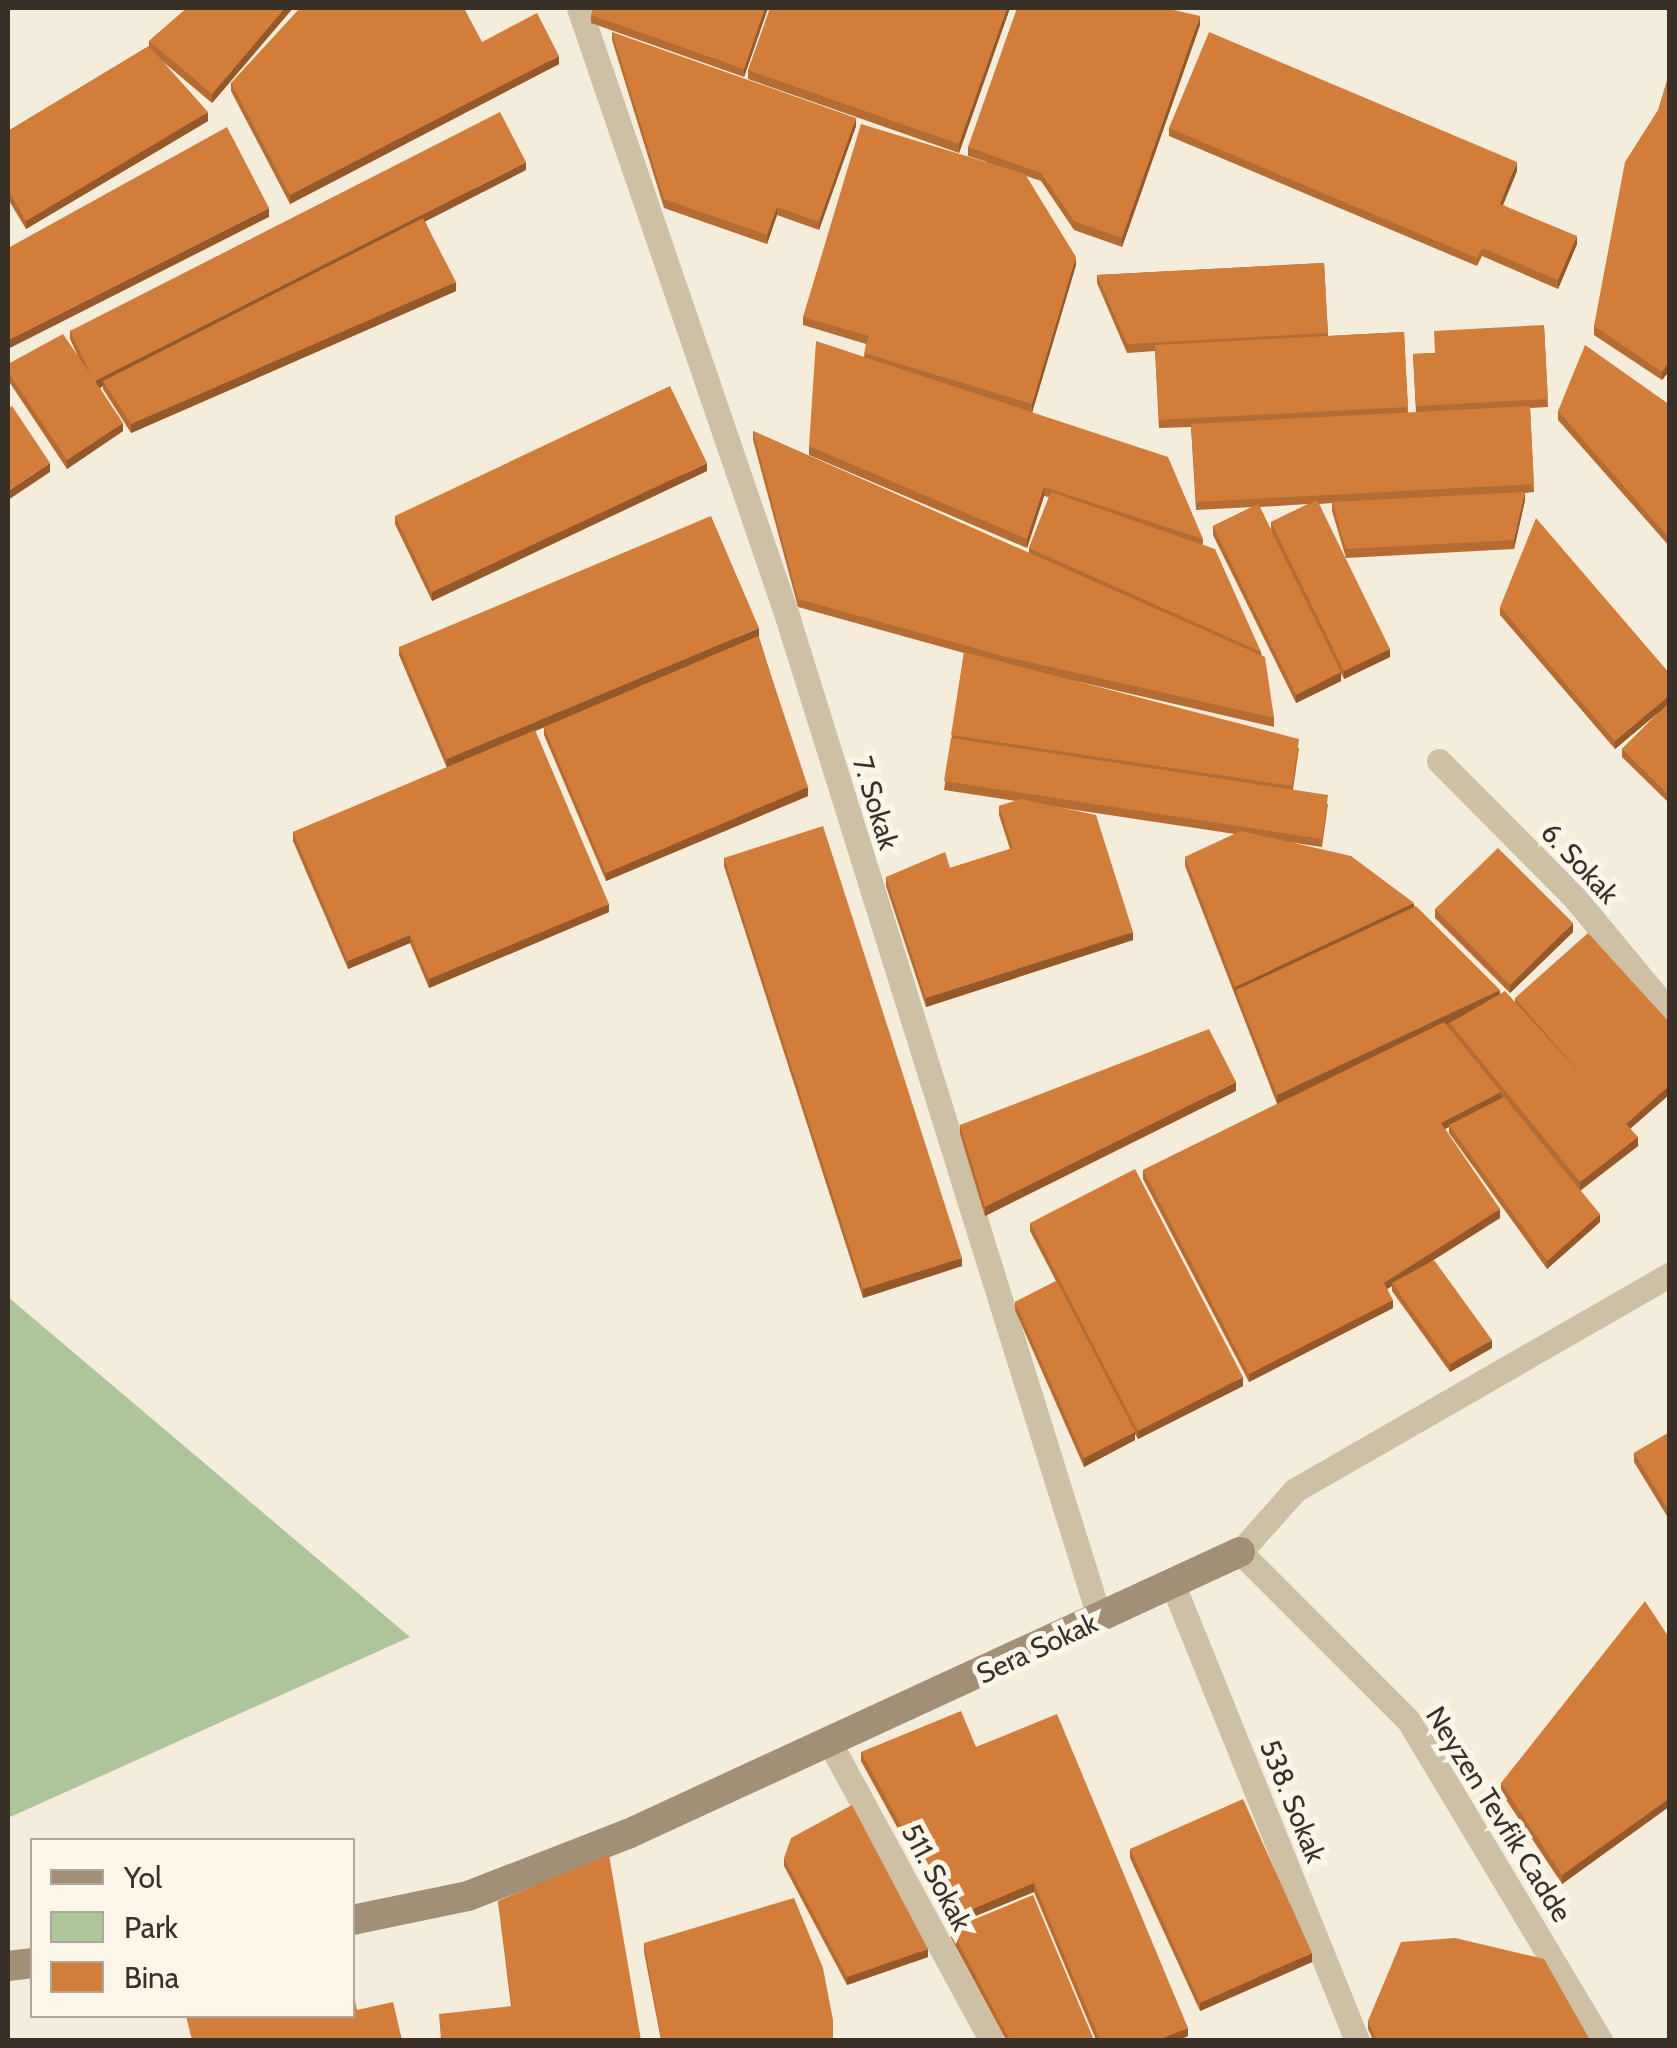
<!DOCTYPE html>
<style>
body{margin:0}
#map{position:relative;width:1677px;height:2048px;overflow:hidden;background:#f5eddb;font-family:Cabin,sans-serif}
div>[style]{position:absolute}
.green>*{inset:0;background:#aec599}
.street>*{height:25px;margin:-12.5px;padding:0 12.5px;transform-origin:12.5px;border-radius:12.5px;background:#cec0a5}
.secondary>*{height:30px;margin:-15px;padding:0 15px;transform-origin:15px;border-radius:15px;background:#a28f76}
.wall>*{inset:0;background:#b56c33}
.shaded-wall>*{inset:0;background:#945829}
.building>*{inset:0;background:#d37d3b}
span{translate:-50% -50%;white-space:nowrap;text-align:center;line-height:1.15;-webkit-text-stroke:10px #fbf6e8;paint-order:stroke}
.street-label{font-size:28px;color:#393027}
.frame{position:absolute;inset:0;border:10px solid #393027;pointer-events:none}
.legend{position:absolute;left:30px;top:1838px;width:325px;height:180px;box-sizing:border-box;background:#fbf6e8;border:2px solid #ada79b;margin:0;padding:12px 18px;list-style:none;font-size:30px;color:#393027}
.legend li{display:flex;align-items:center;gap:20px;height:50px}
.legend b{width:50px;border:2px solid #ada79b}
</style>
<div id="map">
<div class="green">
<i style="clip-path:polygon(8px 1297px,410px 1637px,8px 1818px)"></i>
</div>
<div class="street">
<i style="left:579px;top:8px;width:643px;rotate:71.11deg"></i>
<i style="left:787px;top:616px;width:1052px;rotate:72.68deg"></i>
<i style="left:1439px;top:761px;width:193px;rotate:45.2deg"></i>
<i style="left:1575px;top:898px;width:149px;rotate:50.4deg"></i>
<i style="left:1173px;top:1585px;width:491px;rotate:68deg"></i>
<i style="left:830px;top:1743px;width:338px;rotate:61.5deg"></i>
<i style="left:1600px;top:2040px;width:370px;rotate:-120.9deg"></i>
<i style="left:1410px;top:1722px;width:240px;rotate:-135deg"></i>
<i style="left:1240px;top:1552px;width:83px;rotate:-48.4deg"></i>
<i style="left:1295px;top:1490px;width:433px;rotate:-29.9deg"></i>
</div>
<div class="secondary">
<i style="left:352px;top:1920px;width:118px;rotate:-11.7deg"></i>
<i style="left:468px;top:1896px;width:172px;rotate:-21.2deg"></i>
<i style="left:628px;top:1834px;width:674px;rotate:-24.74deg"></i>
<i style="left:8px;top:1966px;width:24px;rotate:-7deg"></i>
</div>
<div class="wall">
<i style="clip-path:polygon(187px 8px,293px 8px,212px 103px,161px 60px,208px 121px,26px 229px,8px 199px,8px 131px,149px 46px,149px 41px)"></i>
<i style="clip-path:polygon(768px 8px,744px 77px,591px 23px,591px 15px)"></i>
<i style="clip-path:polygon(1010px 8px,959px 153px,748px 79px,748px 70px)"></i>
<i style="clip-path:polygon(1200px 25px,1122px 247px,1074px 230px,1041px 181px,1026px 176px,1076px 265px,1032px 412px,1203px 539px,1203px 545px,1261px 652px,1274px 718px,1274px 727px,1071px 680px,1299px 748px,1293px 790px,1328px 804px,1322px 847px,1288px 842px,1414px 906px,1500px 994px,1515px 1002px,1515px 998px,1670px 1023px,1670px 1094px,1630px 1129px,1638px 1146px,1580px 1190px,1600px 1222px,1547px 1269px,1449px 1133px,1449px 1127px,1445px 1129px,1500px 1218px,1430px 1262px,1492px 1348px,1450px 1372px,1392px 1291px,1392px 1286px,1387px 1289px,1393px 1308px,1249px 1382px,1143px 1179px,1143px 1170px,1277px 1104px,1185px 866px,1185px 857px,1235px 834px,1056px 807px,1133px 940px,926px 1007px,886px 886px,886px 877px,950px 868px,1010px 849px,999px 815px,999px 806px,1016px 801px,944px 790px,964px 653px,798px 607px,753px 440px,753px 431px,1029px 553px,1029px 548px,1049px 497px,1044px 496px,1027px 548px,809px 455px,809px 446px,864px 357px,866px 344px,803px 325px,803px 317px,987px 162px,968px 156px,968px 147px)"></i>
<i style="clip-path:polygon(612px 32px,856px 126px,819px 230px,777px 215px,767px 244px,664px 208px,612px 40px)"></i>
<i style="clip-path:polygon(482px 42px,559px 64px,290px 204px,231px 91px,231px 83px)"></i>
<i style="clip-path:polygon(1670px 71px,1670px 370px,1662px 380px,1594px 335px,1594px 326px)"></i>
<i style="clip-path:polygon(1169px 128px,1517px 171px,1503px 205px,1577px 244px,1558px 289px,1482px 256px,1477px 266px,1169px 136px)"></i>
<i style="clip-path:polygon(526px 170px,425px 221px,456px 291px,131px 433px,103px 389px,103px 386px,100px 388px,123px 431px,67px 469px,8px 380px,8px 364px,77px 354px,70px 339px,70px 331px)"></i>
<i style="clip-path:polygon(evenodd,1324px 263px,1328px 336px,1404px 332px,1408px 413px,1416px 413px,1413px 354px,1434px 353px,1544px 325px,1548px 407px,1530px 408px,1534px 492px,1525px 493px,1525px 500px,1514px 549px,1346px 558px,1332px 511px,1332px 503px,1319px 504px,1390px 657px,1344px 679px,1341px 673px,1341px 681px,1296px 703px,1213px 535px,1213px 526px,1252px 507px,1196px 510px,1191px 427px,1159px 428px,1155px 351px,1127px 353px,1097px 283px,1097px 275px,1324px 263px,1308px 504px,1271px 522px,1271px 530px,1260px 507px,1308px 504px)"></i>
<i style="clip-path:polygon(1670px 405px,1670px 547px,1558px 420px,1558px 411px)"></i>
<i style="clip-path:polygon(707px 471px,432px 601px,395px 524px,395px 516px)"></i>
<i style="clip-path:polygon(1500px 607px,1670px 674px,1670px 804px,1622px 757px,1622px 749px,1660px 711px,1615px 749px,1500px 615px)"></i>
<i style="clip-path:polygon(759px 637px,808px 796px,606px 881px,544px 735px,544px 727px,535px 731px,609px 912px,429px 988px,410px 943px,348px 969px,293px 841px,293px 832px,447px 768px,399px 655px,399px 647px)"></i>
<i style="clip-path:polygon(724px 858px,962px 1266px,863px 1298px,724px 866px)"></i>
<i style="clip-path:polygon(1435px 909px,1573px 932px,1510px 993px,1435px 918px)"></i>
<i style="clip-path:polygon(1236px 1091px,985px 1216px,960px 1134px,960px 1125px)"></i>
<i style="clip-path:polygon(1030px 1223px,1243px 1386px,1138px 1439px,1135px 1434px,1135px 1440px,1084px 1467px,1015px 1310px,1015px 1302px,1056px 1281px,1030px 1231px)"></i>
<i style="clip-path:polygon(1670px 1432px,1670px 1521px,1634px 1462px,1634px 1453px)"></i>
<i style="clip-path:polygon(1670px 1639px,1670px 1806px,1562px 1884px,1501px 1792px,1501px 1783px)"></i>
<i style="clip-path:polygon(976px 1747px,1188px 2036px,1179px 2040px,1096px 2040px,1034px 1892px,951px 1926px,861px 1761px,861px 1752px)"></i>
<i style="clip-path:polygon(1130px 1849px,1312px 1962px,1200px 2011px,1130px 1858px)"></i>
<i style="clip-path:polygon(784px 1858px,928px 1957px,847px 1985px,784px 1866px)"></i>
<i style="clip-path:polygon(498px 1901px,641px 2040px,511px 2006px)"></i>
<i style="clip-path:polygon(951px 1929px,1094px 2040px,1006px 2040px,951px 1938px)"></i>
<i style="clip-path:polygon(644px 1943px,833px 2040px,661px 2040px,644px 1952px)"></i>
<i style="clip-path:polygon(1368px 2021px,1590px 2040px,1373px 2040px,1368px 2029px)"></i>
</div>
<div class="shaded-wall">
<i style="clip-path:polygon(285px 8px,293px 8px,212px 103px,212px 94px)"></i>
<i style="clip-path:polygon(765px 8px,768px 8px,744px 77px,744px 69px)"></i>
<i style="clip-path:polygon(1007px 8px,1010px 8px,959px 153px,959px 144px)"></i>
<i style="clip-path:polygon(1200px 16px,1200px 25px,1122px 247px,1122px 238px)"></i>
<i style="clip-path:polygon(559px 56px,559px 64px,290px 204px,290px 195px)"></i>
<i style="clip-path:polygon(208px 112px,208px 121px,26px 229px,26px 221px)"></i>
<i style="clip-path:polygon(856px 118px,856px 126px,819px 230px,819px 222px)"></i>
<i style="clip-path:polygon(526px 162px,526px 170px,105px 385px,103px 381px,103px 386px,95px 390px,95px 381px)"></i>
<i style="clip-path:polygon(1517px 162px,1517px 171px,1500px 212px,1500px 204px)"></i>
<i style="clip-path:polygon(777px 207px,777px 215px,767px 244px,767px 235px)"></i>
<i style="clip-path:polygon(269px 208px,269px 217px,8px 349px,8px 340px)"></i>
<i style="clip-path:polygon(1577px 236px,1577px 244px,1558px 289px,1558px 280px)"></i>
<i style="clip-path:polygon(1076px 257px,1076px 265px,1032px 413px,1032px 404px)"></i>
<i style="clip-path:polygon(456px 282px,456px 291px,131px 433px,131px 424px)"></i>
<i style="clip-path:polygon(1670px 361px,1670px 370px,1662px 380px,1662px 372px)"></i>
<i style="clip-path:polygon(123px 423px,123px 431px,67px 469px,67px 460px)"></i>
<i style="clip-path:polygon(50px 463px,50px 472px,8px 500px,8px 491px)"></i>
<i style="clip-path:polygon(707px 463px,707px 471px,432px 601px,432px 592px)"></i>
<i style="clip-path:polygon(1044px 487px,1044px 496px,1027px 548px,1027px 539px)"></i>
<i style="clip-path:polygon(1525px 492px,1525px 500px,1514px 549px,1514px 540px)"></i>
<i style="clip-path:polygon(759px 628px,759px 637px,447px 768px,447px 759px)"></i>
<i style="clip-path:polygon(1390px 649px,1390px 657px,1344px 679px,1344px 671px)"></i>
<i style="clip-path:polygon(1341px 672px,1341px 681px,1296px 703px,1296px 695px)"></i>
<i style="clip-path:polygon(1670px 695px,1670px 703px,1615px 749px,1615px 741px)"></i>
<i style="clip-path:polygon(808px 787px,808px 796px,606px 881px,606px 873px)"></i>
<i style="clip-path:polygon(1414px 903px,1414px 912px,1236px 990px,1235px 996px,1235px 987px)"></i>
<i style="clip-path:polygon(609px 904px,609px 912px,429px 988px,429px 979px)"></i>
<i style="clip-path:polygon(1573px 923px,1573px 932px,1510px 993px,1510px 985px)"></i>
<i style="clip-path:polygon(1133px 932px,1133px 940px,926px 1007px,926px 998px)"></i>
<i style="clip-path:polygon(410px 935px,410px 943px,348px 969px,348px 961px)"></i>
<i style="clip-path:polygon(1500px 990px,1500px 999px,1277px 1104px,1277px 1095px)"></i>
<i style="clip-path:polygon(1236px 1082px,1236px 1091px,985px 1216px,985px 1207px)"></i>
<i style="clip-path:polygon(1670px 1085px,1670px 1094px,1626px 1132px,1626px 1124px)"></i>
<i style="clip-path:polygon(1501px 1092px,1501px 1100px,1441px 1131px,1441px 1123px)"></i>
<i style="clip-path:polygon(1638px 1137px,1638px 1146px,1580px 1191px,1580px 1182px)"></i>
<i style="clip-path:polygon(1500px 1209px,1500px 1218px,1394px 1285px,1392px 1283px,1392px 1286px,1384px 1291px,1384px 1283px)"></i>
<i style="clip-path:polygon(1600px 1214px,1600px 1222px,1547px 1269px,1547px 1261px)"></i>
<i style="clip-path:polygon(962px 1258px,962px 1266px,863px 1298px,863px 1289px)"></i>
<i style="clip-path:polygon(1393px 1300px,1393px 1308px,1249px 1382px,1249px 1374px)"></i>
<i style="clip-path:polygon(1492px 1340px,1492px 1348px,1450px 1372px,1450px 1364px)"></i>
<i style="clip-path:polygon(1243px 1377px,1243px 1386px,1138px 1439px,1138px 1431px)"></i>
<i style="clip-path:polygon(1135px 1432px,1135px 1440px,1084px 1467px,1084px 1458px)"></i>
<i style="clip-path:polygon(1670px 1798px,1670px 1806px,1562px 1884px,1562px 1875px)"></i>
<i style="clip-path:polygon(1034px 1883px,1034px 1892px,951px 1926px,951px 1918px)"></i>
<i style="clip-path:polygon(928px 1949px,928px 1957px,847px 1985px,847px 1977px)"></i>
<i style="clip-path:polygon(1312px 1953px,1312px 1962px,1200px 2011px,1200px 2003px)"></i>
<i style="clip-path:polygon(1188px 2028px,1188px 2036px,1179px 2040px,1158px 2040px)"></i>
</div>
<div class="building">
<i style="clip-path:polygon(187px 8px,285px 8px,212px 94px,149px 41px)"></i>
<i style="clip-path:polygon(300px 8px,464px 8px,482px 42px,537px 13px,559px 56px,290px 195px,231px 83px)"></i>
<i style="clip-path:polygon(593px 8px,765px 8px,744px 69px,591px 15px)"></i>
<i style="clip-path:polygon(770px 8px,1007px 8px,959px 144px,748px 70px)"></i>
<i style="clip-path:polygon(1017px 8px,1165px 8px,1200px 16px,1122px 238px,1074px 221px,1041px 173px,968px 147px)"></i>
<i style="clip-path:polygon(612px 32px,856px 118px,819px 222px,777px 207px,767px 235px,664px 199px)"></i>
<i style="clip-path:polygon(1209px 32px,1517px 162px,1500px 204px,1577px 236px,1558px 280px,1482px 248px,1477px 258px,1169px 128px)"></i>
<i style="clip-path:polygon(149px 46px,208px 112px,26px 221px,8px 190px,8px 131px)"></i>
<i style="clip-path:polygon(1670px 71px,1670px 361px,1662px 372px,1594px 326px,1625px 162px,1658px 110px)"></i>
<i style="clip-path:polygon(500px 112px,526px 162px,95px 381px,123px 423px,67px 460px,8px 372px,8px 364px,63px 334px,91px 375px,70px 331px)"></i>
<i style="clip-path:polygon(861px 124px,1025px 174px,1076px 257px,1032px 404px,864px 353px,869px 336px,803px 317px)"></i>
<i style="clip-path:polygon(227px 127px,269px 208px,8px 340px,8px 248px)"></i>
<i style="clip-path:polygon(423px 218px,456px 282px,131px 424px,103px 381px)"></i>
<i style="clip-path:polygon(1324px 263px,1328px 333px,1127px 344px,1097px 275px)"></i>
<i style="clip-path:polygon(1544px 325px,1548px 399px,1416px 406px,1413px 354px,1435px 353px,1434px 331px)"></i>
<i style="clip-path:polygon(1404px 332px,1408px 407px,1159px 420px,1155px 345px)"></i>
<i style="clip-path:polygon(816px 341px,1168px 457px,1203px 539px,1044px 487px,1027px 539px,809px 446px)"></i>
<i style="clip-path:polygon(1585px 345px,1670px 405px,1670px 539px,1558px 411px)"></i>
<i style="clip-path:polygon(670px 386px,707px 463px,432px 592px,395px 516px)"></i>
<i style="clip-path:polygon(12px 406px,50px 463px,8px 491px,8px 409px)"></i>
<i style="clip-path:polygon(1530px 406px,1534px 484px,1196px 502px,1191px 424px)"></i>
<i style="clip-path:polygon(753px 431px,1265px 657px,1274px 718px,1007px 657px,798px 599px)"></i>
<i style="clip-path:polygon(1051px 492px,1215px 549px,1261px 652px,1029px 548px)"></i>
<i style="clip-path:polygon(1525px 492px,1514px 540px,1346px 549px,1332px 502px)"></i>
<i style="clip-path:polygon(1317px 500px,1390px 649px,1344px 671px,1271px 522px)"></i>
<i style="clip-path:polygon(1258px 504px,1341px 672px,1296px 695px,1213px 526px)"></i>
<i style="clip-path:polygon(711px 516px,759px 628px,447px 759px,399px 647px)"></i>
<i style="clip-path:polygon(1536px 518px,1670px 674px,1670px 695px,1615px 741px,1500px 607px)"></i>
<i style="clip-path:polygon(758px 636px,808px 787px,606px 873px,544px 727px)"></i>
<i style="clip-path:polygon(964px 652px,1299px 739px,1292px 786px,951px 735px)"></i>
<i style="clip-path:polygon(1670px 702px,1670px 796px,1622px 749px)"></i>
<i style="clip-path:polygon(535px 730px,609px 904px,429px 979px,410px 935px,348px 961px,293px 832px)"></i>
<i style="clip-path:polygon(951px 738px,1328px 795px,1322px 839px,944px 781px)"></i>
<i style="clip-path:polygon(1021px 799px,1096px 815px,1133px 932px,926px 998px,886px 877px,945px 852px,950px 868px,1013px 848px,999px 806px)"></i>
<i style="clip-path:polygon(823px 826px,962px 1258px,863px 1289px,724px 858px)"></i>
<i style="clip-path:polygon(1241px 831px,1351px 856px,1414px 903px,1235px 987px,1185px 857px)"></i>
<i style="clip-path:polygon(1498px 848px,1573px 923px,1510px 985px,1435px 909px)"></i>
<i style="clip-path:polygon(1416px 906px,1500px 990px,1277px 1095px,1236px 990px)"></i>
<i style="clip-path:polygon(1588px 933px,1670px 1023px,1670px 1085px,1626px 1124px,1638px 1137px,1580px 1182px,1450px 1023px,1505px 991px,1592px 1087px,1515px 998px)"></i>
<i style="clip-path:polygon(1444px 1022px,1501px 1092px,1441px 1123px,1500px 1209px,1384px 1283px,1393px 1300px,1249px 1374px,1143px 1170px)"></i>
<i style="clip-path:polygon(1209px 1029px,1236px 1082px,985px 1207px,960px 1125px)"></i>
<i style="clip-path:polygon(1504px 1097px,1600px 1214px,1547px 1261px,1449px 1125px)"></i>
<i style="clip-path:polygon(1135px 1169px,1243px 1377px,1138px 1431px,1030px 1223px)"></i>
<i style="clip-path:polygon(1434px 1260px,1492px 1340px,1450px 1364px,1392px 1283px)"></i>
<i style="clip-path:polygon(1057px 1281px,1135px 1432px,1084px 1458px,1015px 1302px)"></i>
<i style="clip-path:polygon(1670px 1432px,1670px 1513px,1634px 1453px)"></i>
<i style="clip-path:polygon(1645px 1601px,1670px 1639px,1670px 1798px,1562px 1875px,1501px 1783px)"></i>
<i style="clip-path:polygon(961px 1711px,976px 1747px,1057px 1714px,1188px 2028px,1158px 2040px,1100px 2040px,1034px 1883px,951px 1918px,861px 1752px)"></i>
<i style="clip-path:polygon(1243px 1799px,1312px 1953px,1200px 2003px,1130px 1849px)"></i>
<i style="clip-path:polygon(852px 1805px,928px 1949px,847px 1977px,784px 1858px,791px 1838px)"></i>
<i style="clip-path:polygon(609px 1855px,641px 2040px,441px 2040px,439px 2014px,512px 2006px,498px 1901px)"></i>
<i style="clip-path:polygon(1033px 1895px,1094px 2040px,1010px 2040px,951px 1929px)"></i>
<i style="clip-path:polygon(794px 1898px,823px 1968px,833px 2020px,833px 2040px,662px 2040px,644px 1943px)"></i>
<i style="clip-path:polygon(1455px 1938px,1544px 1959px,1590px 2040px,1377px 2040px,1368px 2021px,1401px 1942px)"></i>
<i style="clip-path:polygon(352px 1988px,357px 2010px,393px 2002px,402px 2040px,192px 2040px,186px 2016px,352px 2016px)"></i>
</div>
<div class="street-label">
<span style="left:876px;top:803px;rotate:73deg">7. Sokak</span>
<span style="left:1580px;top:863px;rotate:47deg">6. Sokak</span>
<span style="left:1037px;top:1648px;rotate:-25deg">Sera Sokak</span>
<span style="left:1293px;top:1801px;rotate:68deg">538. Sokak</span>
<span style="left:1499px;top:1814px;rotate:58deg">Neyzen Tevfik Cadde</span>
<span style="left:937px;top:1877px;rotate:62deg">511. Sokak</span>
</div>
<div class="frame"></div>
<ul class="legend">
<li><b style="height:12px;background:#a28f76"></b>Yol</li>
<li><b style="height:28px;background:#aec599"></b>Park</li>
<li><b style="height:28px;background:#d37d3b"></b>Bina</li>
</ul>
</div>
